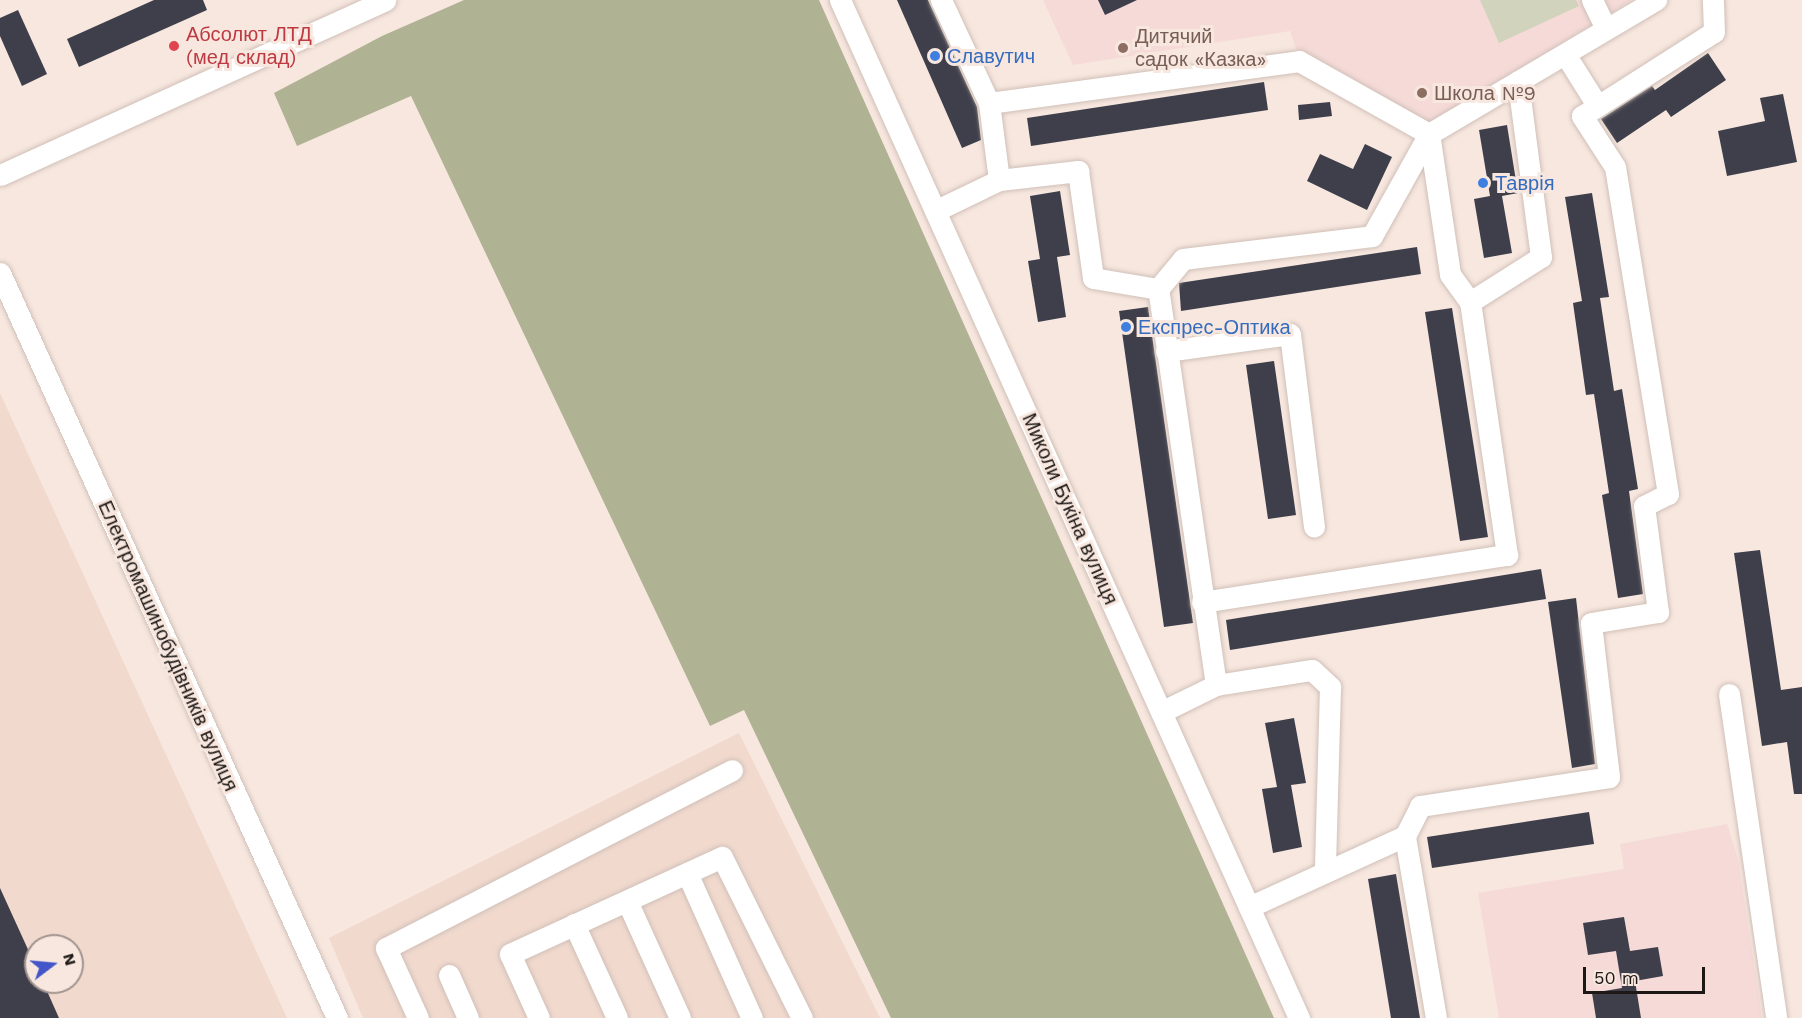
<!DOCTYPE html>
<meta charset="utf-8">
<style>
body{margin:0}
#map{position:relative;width:1802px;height:1018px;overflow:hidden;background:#f7e7df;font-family:"Work Sans",sans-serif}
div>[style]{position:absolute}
.built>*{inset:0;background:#f1d9ce}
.education>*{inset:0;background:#f5dad8}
.green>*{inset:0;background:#d1d3bc}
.forest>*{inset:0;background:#b0b393}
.building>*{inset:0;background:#3e3f4b}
.roads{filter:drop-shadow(0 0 2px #d0c0b8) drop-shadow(0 0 2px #d0c0b8)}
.minor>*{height:21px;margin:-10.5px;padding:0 10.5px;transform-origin:10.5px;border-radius:10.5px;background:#fff}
.dots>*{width:16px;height:16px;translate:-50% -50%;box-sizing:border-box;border:3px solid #f7e7df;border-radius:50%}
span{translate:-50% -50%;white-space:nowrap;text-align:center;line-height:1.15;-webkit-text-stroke:6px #f7e7df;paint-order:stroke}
.health-label{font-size:20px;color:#be3a42}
.left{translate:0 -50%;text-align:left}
.education-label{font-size:20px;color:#785e54}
.shop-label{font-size:20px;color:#366cbe}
.street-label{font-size:20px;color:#1d1815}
.north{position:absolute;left:24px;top:934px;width:60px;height:60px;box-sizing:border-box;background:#f7e7df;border:2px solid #a0948e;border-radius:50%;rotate:74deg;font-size:16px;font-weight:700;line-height:24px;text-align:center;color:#1d1815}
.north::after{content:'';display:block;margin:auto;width:21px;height:27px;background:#4355c9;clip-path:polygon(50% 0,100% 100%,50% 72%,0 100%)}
.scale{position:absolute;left:1583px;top:967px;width:122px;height:27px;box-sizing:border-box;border:3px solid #1d1815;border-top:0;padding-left:8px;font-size:18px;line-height:21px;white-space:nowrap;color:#1d1815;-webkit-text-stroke:4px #f7e7df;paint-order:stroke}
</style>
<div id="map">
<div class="built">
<i style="clip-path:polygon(evenodd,0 393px,287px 1018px,0 1018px,0 393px,36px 946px,72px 946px,72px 982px,36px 982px,36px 946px)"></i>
<i style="clip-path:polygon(739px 733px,880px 1018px,363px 1018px,329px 938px)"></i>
</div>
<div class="education">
<i style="clip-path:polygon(1043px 0,1631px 0,1425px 129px,1299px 57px,1290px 31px,1073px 65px)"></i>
<i style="clip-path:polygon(1727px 824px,1738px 859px,1762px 1018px,1499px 1018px,1478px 893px,1624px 869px,1620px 844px)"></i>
</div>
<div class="green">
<i style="clip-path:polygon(1480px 0,1576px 0,1579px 6px,1499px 43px)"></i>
</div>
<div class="forest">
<i style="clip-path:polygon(464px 0,819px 0,1274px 1018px,891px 1018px,744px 710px,710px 726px,411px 96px,297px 146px,274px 93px,382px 36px)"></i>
</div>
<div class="building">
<i style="clip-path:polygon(154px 0,203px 0,207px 10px,79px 67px,67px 39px)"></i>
<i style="clip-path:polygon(897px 0,928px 0,977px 107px,981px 140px,962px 148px)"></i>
<i style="clip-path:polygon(1098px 0,1137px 0,1105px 15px)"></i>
<i style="clip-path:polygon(18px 10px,47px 74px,22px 86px,0 36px,0 18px)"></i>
<i style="clip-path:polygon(1708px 53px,1726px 80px,1671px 117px,1666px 110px,1617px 143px,1601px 119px,1652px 86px,1655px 90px)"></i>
<i style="clip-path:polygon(1264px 82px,1268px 110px,1031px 146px,1027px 118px)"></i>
<i style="clip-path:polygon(1783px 94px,1797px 162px,1727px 176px,1718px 131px,1765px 121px,1760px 98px)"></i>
<i style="clip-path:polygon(1330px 102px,1332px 116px,1299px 120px,1298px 105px)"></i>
<i style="clip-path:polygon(1507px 125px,1518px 193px,1502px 196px,1512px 253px,1484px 258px,1474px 199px,1490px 196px,1479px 130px)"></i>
<i style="clip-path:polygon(1365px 144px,1392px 157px,1367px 210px,1307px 181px,1320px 154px,1353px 169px)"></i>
<i style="clip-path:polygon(1060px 191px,1070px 255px,1057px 257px,1066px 317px,1038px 322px,1028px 261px,1040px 259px,1030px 196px)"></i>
<i style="clip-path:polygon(1592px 193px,1609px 297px,1600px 298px,1614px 391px,1622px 389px,1638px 489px,1629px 491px,1643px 594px,1618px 598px,1602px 495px,1609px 493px,1594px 394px,1586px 395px,1573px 303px,1582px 301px,1565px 197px)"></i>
<i style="clip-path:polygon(1417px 247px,1421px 274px,1181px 311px,1179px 283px)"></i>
<i style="clip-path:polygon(1148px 307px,1193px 623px,1164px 627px,1119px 311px)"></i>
<i style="clip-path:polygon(1452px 308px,1488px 537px,1460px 541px,1425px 312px)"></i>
<i style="clip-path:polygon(1274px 361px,1296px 515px,1268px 519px,1246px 365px)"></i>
<i style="clip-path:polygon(1760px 550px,1781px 690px,1802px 687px,1802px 794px,1794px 794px,1787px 742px,1762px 746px,1734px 553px)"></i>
<i style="clip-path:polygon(1541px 569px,1546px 599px,1230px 650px,1226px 620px)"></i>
<i style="clip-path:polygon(1576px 598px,1595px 764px,1572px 768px,1548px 602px)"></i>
<i style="clip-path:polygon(1294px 718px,1306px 783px,1291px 785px,1302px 847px,1273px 853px,1262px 789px,1277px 787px,1265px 723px)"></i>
<i style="clip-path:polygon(1589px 812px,1594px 844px,1432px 868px,1427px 837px)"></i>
<i style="clip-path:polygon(1396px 874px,1420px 1018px,1391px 1018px,1368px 879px)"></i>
<i style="clip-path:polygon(0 888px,36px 967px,36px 982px,43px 982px,59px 1018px,0 1018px)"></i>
<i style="clip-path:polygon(1624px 917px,1630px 951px,1658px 947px,1663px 976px,1635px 981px,1641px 1018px,1596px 1018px,1592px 993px,1622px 988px,1616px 951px,1588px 955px,1583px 923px)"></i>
</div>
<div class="roads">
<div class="minor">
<i style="left:840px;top:0;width:1117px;rotate:65.73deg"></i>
<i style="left:941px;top:0;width:114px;rotate:65deg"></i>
<i style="left:989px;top:103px;width:78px;rotate:82.6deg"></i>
<i style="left:1592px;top:0;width:32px;rotate:64deg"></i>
<i style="left:1565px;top:54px;width:60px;rotate:57.9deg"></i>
<i style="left:989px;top:103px;width:313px;rotate:-7.7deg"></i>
<i style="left:1299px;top:61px;width:149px;rotate:29.3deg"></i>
<i style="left:0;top:175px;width:423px;rotate:-24.4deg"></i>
<i style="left:935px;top:211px;width:71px;rotate:-25.8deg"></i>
<i style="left:999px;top:180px;width:80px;rotate:-6.5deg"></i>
<i style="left:1078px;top:171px;width:108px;rotate:82deg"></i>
<i style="left:1093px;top:278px;width:66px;rotate:9.6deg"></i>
<i style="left:0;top:273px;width:818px;rotate:65.66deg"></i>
<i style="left:1470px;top:302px;width:84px;rotate:-32.4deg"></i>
<i style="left:1541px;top:257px;width:177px;rotate:-97.5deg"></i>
<i style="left:1166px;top:351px;width:125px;rotate:-7.8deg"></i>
<i style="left:1290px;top:334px;width:194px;rotate:82.9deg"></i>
<i style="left:1202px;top:602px;width:309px;rotate:-8.8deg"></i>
<i style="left:1507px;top:555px;width:256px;rotate:-98.3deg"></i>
<i style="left:1470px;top:302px;width:34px;rotate:-126deg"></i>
<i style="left:1450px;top:274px;width:142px;rotate:-98.5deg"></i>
<i style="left:1216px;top:685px;width:400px;rotate:-98.3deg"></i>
<i style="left:1158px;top:289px;width:39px;rotate:-50deg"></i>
<i style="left:1183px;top:259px;width:190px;rotate:-6.9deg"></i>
<i style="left:1372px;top:236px;width:117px;rotate:-60.8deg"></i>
<i style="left:1429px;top:134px;width:264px;rotate:-30.6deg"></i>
<i style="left:1729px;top:694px;width:327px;rotate:81.7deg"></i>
<i style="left:1161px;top:712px;width:61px;rotate:-26.1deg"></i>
<i style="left:1216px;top:685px;width:97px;rotate:-8.9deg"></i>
<i style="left:1312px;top:670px;width:25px;rotate:43deg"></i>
<i style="left:1330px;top:687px;width:184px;rotate:91.6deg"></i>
<i style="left:687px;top:873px;width:159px;rotate:65.9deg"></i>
<i style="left:627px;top:901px;width:128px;rotate:65.6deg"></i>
<i style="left:1249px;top:907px;width:171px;rotate:-24.5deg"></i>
<i style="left:574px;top:924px;width:103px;rotate:65.4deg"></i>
<i style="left:449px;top:975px;width:47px;rotate:66.2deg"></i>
<i style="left:418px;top:1018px;width:77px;rotate:-114.6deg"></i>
<i style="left:386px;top:948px;width:389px;rotate:-27.2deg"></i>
<i style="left:539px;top:1018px;width:70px;rotate:-114.4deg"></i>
<i style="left:510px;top:954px;width:233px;rotate:-24.6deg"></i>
<i style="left:722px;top:857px;width:180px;rotate:63.6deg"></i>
<i style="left:1436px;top:1018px;width:185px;rotate:-99.7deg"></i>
<i style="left:1405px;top:836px;width:34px;rotate:-63deg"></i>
<i style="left:1420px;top:806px;width:191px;rotate:-8.7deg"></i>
<i style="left:1609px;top:777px;width:155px;rotate:-96.7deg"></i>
<i style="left:1591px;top:623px;width:68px;rotate:-9.3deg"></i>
<i style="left:1658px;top:612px;width:107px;rotate:-97.5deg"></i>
<i style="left:1644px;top:506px;width:27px;rotate:-27deg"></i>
<i style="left:1668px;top:494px;width:331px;rotate:-99.2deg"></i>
<i style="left:1615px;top:167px;width:61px;rotate:-122.9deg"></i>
<i style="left:1582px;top:116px;width:156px;rotate:-32.5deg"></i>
<i style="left:1714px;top:32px;width:32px;rotate:-92deg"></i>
</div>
</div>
<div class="dots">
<i style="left:174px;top:46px;background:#e0444e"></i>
<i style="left:1123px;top:48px;background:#8d6e63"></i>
<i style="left:935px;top:56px;background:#3f7fe0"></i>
<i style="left:1422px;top:93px;background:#8d6e63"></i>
<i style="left:1483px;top:183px;background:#3f7fe0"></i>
<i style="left:1126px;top:327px;background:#3f7fe0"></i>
</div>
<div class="health-label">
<span class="left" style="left:186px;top:46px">Абсолют ЛТД<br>(мед склад)</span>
</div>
<div class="education-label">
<span class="left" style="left:1135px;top:48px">Дитячий<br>садок «Казка»</span>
<span class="left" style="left:1434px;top:93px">Школа №9</span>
</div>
<div class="shop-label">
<span class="left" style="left:947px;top:56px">Славутич</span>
<span class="left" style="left:1495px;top:183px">Таврія</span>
<span class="left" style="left:1138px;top:327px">Експрес-Оптика</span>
</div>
<div class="street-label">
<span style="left:1070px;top:509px;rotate:66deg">Миколи Букіна вулиця</span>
<span style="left:168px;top:646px;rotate:66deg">Електромашинобудівників вулиця</span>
</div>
<div class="north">N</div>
<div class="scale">50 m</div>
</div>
